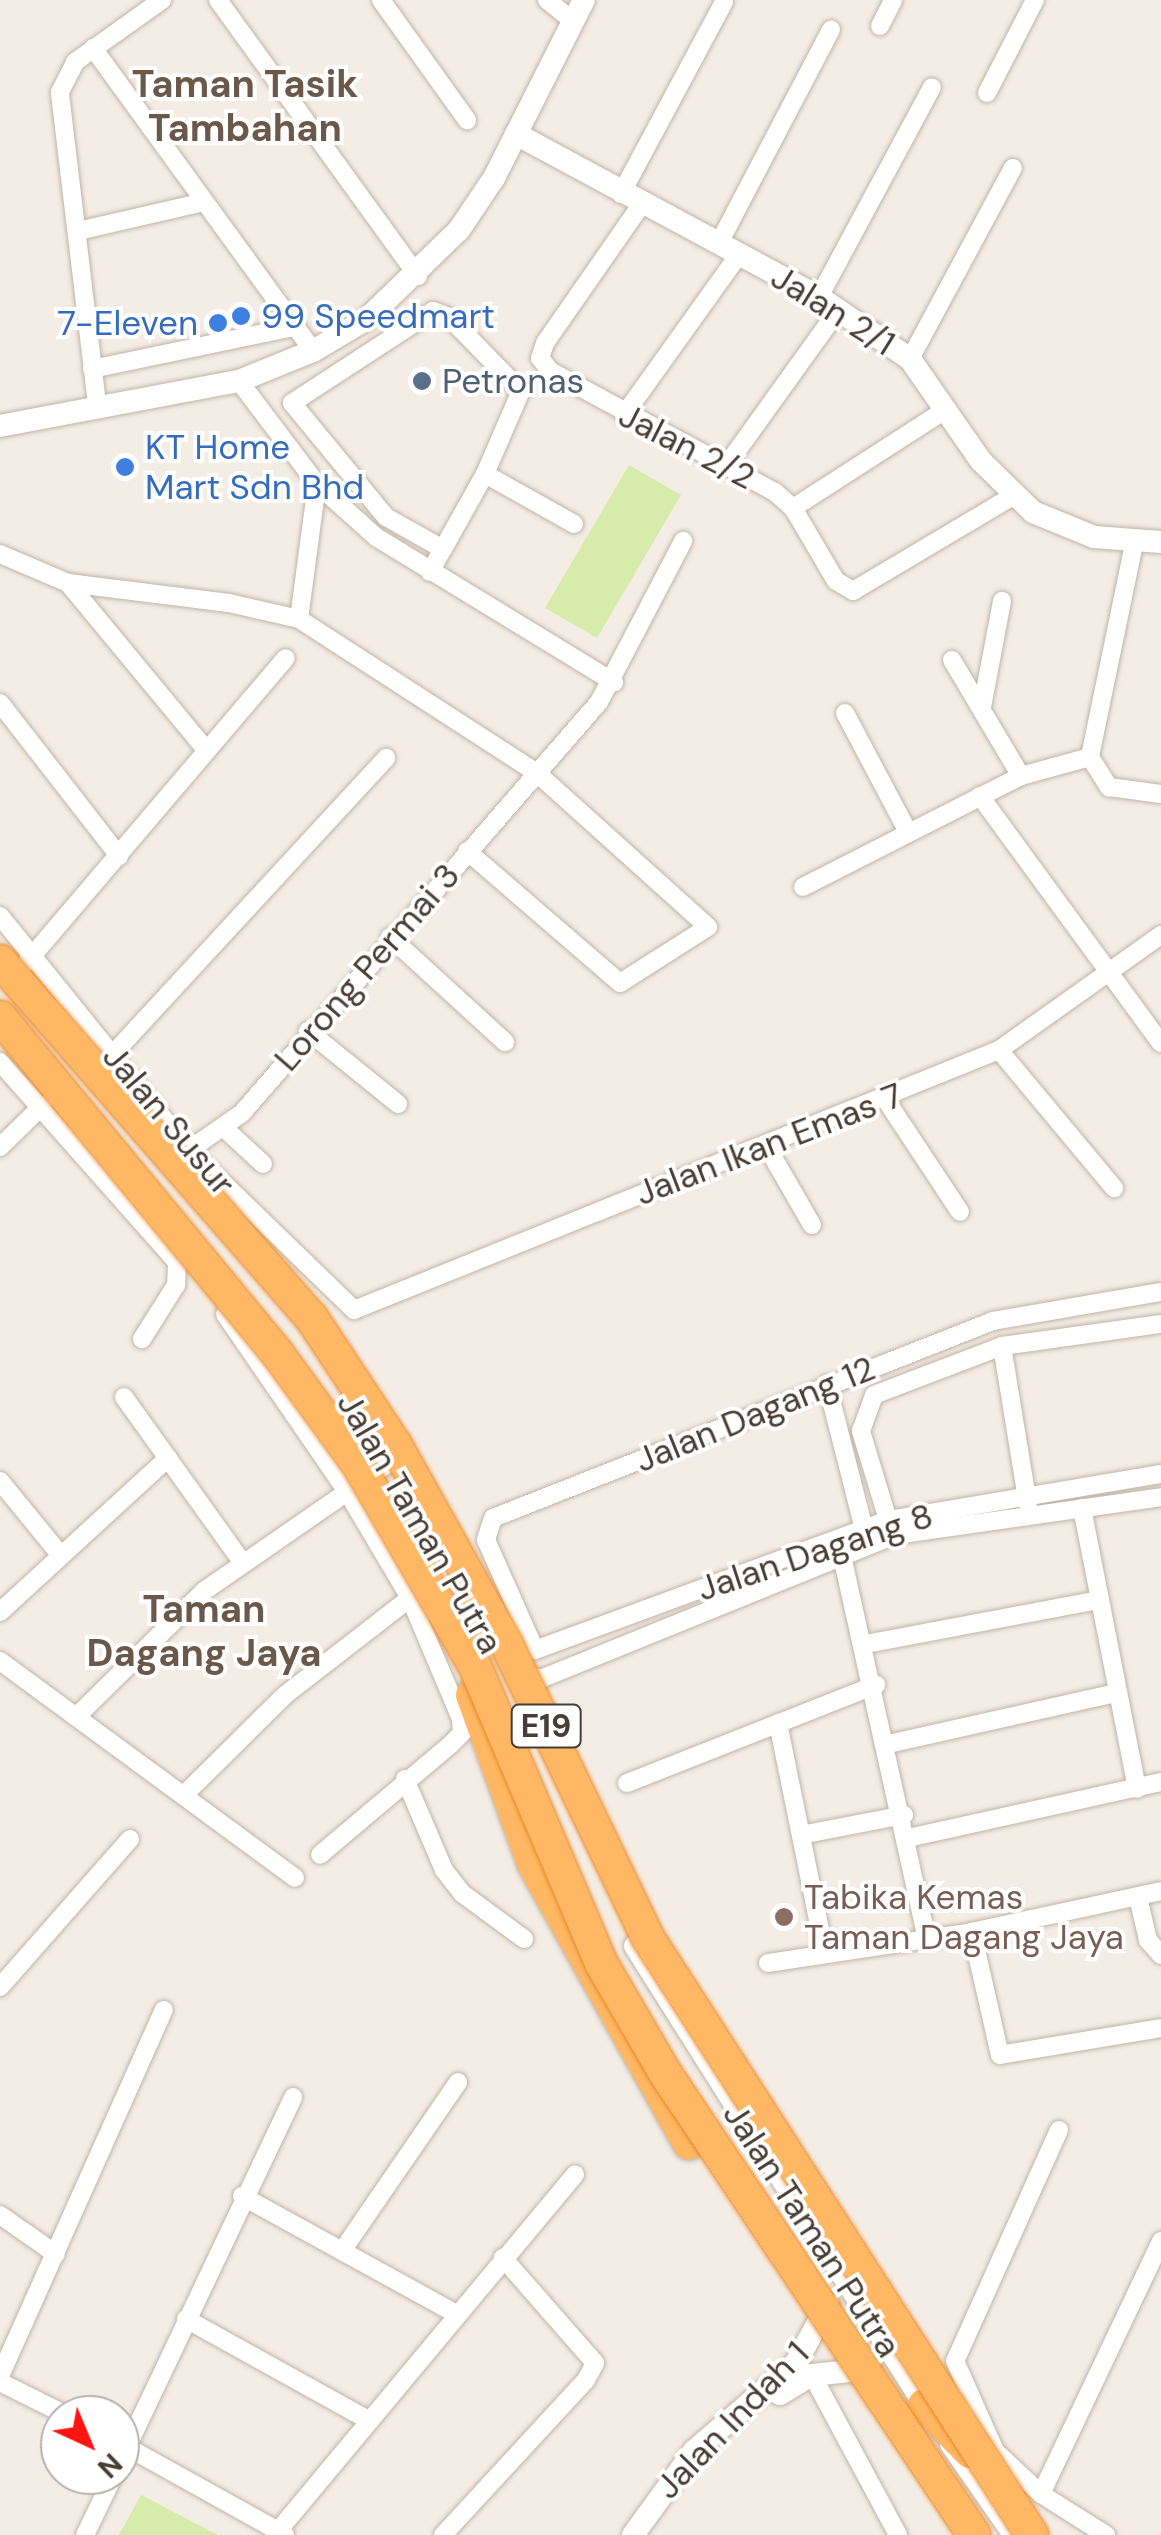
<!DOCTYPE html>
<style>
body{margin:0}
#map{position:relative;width:1161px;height:2535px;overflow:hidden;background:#f4ede5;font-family:"DM Sans",sans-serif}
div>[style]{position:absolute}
.green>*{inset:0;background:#d7ebaa}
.roads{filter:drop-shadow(0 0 2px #c0b4a7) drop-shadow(0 0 2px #c0b4a7)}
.minor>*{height:18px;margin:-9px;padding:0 9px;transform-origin:9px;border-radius:9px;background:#fff}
.tertiary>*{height:22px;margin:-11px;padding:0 11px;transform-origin:11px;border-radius:11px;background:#fff}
.motorway>*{height:32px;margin:-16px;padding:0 16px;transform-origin:16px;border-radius:16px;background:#ffb764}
.bridges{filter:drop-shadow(0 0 2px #e9892a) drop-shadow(0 0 2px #e9892a)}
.motorway-bridge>*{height:32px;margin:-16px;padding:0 16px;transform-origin:16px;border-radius:16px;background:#ffb764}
.dots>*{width:28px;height:28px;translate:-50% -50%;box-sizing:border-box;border:5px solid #fff;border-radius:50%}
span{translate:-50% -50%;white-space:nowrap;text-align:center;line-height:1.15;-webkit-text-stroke:8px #fff;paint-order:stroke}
.shield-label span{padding:2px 8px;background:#fff;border:2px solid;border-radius:8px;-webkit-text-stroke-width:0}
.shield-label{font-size:32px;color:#473d34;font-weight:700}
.street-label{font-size:35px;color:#473d34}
.shop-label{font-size:35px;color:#366cbe}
.left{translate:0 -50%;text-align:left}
.right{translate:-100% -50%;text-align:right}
.service-label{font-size:35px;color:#4e5e75}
.education-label{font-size:35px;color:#785e54}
.neighbourhood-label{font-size:38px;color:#6a594a;font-weight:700}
.north{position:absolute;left:40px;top:2395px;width:100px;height:100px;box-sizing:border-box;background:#fff;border:2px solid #b5b1ae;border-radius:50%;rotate:136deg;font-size:28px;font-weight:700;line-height:40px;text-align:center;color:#473d34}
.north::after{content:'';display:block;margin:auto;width:35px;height:45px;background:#ff1410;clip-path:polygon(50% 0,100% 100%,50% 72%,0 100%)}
</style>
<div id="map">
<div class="green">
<i style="clip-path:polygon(629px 465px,681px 495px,597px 638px,545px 608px)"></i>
<i style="clip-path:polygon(141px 2495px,218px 2535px,119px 2535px)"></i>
</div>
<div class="roads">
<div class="minor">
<i style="left:218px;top:0;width:341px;rotate:54.1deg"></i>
<i style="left:381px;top:0;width:148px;rotate:54.4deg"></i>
<i style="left:547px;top:0;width:33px;rotate:39deg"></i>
<i style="left:880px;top:26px;width:29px;rotate:-63deg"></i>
<i style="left:93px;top:48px;width:374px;rotate:54deg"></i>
<i style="left:987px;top:93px;width:105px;rotate:-62.7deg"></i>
<i style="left:621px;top:194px;width:218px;rotate:-61.8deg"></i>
<i style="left:641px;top:205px;width:168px;rotate:124.8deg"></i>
<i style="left:545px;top:343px;width:16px;rotate:108deg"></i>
<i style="left:540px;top:358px;width:16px;rotate:52deg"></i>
<i style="left:550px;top:371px;width:255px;rotate:28.3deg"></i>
<i style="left:775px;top:492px;width:24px;rotate:42deg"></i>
<i style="left:793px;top:508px;width:85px;rotate:59.5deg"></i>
<i style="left:836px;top:581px;width:20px;rotate:30deg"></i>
<i style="left:853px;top:591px;width:184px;rotate:-30.7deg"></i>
<i style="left:78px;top:231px;width:125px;rotate:-12.9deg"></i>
<i style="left:719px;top:243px;width:241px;rotate:-62.3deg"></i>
<i style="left:819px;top:297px;width:238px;rotate:-61.7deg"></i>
<i style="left:910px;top:359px;width:217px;rotate:-61.7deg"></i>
<i style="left:92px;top:369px;width:205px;rotate:-11.8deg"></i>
<i style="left:239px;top:381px;width:129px;rotate:52.9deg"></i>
<i style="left:317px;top:484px;width:79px;rotate:41.9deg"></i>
<i style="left:376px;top:537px;width:279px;rotate:31.4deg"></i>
<i style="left:97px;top:404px;width:314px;rotate:-96.8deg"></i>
<i style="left:60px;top:92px;width:34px;rotate:-63deg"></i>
<i style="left:75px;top:62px;width:107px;rotate:-35.5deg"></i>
<i style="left:624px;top:415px;width:199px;rotate:-54.4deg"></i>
<i style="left:729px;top:462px;width:188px;rotate:-54.3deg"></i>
<i style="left:485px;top:474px;width:102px;rotate:29.3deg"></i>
<i style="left:317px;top:484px;width:136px;rotate:97.6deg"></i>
<i style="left:299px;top:619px;width:283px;rotate:32.9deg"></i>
<i style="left:537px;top:773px;width:230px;rotate:42deg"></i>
<i style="left:708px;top:927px;width:104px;rotate:147.5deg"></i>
<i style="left:620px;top:983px;width:202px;rotate:-139.2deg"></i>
<i style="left:793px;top:508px;width:181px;rotate:-32.8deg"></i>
<i style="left:1134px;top:544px;width:217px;rotate:101.7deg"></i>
<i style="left:1090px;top:757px;width:36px;rotate:58deg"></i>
<i style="left:1109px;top:787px;width:52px;rotate:7.7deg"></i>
<i style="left:0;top:554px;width:74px;rotate:23.1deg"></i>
<i style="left:68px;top:583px;width:162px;rotate:7.1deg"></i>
<i style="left:229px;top:603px;width:72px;rotate:12.9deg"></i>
<i style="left:430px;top:572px;width:26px;rotate:-61deg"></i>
<i style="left:443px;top:549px;width:86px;rotate:-60.8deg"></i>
<i style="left:485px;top:474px;width:90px;rotate:-66.6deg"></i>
<i style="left:521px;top:391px;width:103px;rotate:-134.2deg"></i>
<i style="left:449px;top:317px;width:17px;rotate:-159deg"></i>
<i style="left:433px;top:311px;width:168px;rotate:146.9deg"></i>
<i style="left:292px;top:403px;width:148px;rotate:50.5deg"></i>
<i style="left:386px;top:517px;width:65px;rotate:29.3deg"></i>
<i style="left:68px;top:583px;width:217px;rotate:50.4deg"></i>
<i style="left:952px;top:660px;width:135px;rotate:59.3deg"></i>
<i style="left:0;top:703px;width:194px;rotate:52.1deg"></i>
<i style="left:982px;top:707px;width:108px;rotate:-79.3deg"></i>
<i style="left:845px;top:713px;width:135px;rotate:62.1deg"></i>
<i style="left:980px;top:796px;width:306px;rotate:53.8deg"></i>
<i style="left:803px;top:887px;width:245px;rotate:-27deg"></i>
<i style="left:1021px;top:776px;width:72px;rotate:-15.4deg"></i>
<i style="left:0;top:916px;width:301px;rotate:51.1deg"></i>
<i style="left:189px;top:1150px;width:230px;rotate:44.1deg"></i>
<i style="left:354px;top:1310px;width:695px;rotate:-21.95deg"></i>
<i style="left:999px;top:1050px;width:199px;rotate:-35.4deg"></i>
<i style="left:390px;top:937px;width:156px;rotate:42.4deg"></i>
<i style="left:27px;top:962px;width:399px;rotate:-49.6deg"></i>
<i style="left:308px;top:1031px;width:116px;rotate:39deg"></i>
<i style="left:999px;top:1050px;width:180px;rotate:50.2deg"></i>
<i style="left:113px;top:1054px;width:403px;rotate:-47.3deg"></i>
<i style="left:0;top:1062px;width:267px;rotate:48.5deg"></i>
<i style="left:177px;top:1262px;width:23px;rotate:92deg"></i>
<i style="left:176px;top:1285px;width:64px;rotate:122.2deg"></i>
<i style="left:886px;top:1100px;width:134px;rotate:56.5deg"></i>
<i style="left:224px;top:1128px;width:53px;rotate:42.7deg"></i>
<i style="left:0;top:1147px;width:60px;rotate:-44.3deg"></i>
<i style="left:767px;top:1147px;width:90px;rotate:60deg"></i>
<i style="left:189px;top:1150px;width:65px;rotate:-34.9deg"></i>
<i style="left:242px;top:1113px;width:544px;rotate:-49.02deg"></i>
<i style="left:599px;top:702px;width:182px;rotate:-62.4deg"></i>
<i style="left:1161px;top:1292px;width:170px;rotate:170.2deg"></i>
<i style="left:993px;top:1321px;width:537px;rotate:158.5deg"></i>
<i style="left:493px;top:1518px;width:23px;rotate:108deg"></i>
<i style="left:486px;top:1540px;width:120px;rotate:66deg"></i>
<i style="left:535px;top:1650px;width:376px;rotate:-20.2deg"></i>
<i style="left:888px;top:1520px;width:277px;rotate:-9.6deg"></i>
<i style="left:225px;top:1314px;width:214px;rotate:55.5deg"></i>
<i style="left:346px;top:1490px;width:126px;rotate:59.3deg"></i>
<i style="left:410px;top:1598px;width:131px;rotate:67.1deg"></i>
<i style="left:461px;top:1719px;width:14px;rotate:86deg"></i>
<i style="left:462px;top:1733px;width:17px;rotate:135deg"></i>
<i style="left:450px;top:1745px;width:170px;rotate:139.8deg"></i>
<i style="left:1002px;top:1346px;width:160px;rotate:80.7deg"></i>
<i style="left:827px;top:1384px;width:150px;rotate:75.7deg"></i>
<i style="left:124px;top:1397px;width:203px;rotate:54.4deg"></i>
<i style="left:0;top:1481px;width:93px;rotate:50.7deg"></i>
<i style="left:1082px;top:1508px;width:286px;rotate:78.9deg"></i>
<i style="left:888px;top:1520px;width:93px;rotate:-106.9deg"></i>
<i style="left:861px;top:1431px;width:38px;rotate:-70deg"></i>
<i style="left:874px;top:1395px;width:137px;rotate:-20.9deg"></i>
<i style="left:1002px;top:1346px;width:161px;rotate:-7.9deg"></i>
<i style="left:842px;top:1556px;width:388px;rotate:77.5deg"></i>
<i style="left:0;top:1612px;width:228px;rotate:-42.5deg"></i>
<i style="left:866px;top:1644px;width:236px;rotate:-10.7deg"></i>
<i style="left:0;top:1661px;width:366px;rotate:36.3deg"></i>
<i style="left:518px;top:1676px;width:25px;rotate:5deg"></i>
<i style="left:543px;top:1678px;width:380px;rotate:-22.1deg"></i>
<i style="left:895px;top:1535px;width:269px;rotate:-8.1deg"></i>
<i style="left:77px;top:1716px;width:178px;rotate:-44.5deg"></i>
<i style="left:204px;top:1591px;width:230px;rotate:-34.7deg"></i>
<i style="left:778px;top:1723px;width:232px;rotate:78.5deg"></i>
<i style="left:888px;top:1744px;width:235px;rotate:-12.6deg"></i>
<i style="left:405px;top:1779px;width:99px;rotate:66.8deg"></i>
<i style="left:444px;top:1870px;width:31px;rotate:52deg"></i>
<i style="left:463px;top:1894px;width:76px;rotate:36.4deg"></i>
<i style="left:627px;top:1783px;width:268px;rotate:-21.5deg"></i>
<i style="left:186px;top:1793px;width:139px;rotate:-44.7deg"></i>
<i style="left:285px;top:1695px;width:158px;rotate:-37.8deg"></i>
<i style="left:801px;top:1835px;width:105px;rotate:-11deg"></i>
<i style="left:908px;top:1838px;width:259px;rotate:-12.5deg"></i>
<i style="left:1138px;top:1897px;width:44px;rotate:76.9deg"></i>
<i style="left:1148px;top:1940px;width:20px;rotate:49deg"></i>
<i style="left:972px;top:1932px;width:126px;rotate:77.2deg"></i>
<i style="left:1000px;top:2055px;width:163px;rotate:-9.5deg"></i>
<i style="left:768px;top:1963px;width:206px;rotate:-8.6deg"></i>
<i style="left:972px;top:1932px;width:193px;rotate:-12.2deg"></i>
<i style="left:0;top:1987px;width:197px;rotate:-48.7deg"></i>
<i style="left:1059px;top:2130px;width:253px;rotate:114.2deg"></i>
<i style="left:955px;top:2361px;width:98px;rotate:66deg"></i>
<i style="left:995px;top:2451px;width:63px;rotate:43.1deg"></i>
<i style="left:1041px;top:2494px;width:77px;rotate:32.2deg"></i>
<i style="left:242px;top:2196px;width:245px;rotate:28.8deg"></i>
<i style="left:0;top:2215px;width:68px;rotate:34.9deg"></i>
<i style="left:342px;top:2251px;width:205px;rotate:-55.5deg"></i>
<i style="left:186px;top:2319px;width:210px;rotate:29deg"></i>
<i style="left:812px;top:2375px;width:182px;rotate:61.7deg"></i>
<i style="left:0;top:2376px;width:401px;rotate:-65.9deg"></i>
<i style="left:0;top:2382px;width:74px;rotate:26.6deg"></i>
<i style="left:120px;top:2443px;width:189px;rotate:29.1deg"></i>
<i style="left:120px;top:2462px;width:404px;rotate:-64.6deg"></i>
<i style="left:1041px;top:2494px;width:280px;rotate:-64.6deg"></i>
<i style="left:278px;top:2531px;width:464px;rotate:-50.2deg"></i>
<i style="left:85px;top:2535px;width:67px;rotate:-64.2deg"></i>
<i style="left:443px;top:2535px;width:211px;rotate:-47.3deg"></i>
<i style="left:586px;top:2380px;width:19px;rotate:-62deg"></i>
<i style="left:595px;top:2363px;width:140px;rotate:-131.2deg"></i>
</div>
<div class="tertiary">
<i style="left:516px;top:134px;width:344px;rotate:28.3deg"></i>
<i style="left:819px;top:297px;width:110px;rotate:34.3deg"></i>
<i style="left:910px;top:359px;width:124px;rotate:55.2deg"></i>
<i style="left:981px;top:461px;width:73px;rotate:44.4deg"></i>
<i style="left:1033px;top:512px;width:66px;rotate:22.3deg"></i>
<i style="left:1094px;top:537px;width:67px;rotate:4.3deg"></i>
<i style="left:0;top:426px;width:243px;rotate:-10.7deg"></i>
<i style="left:239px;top:381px;width:80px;rotate:-22.1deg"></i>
<i style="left:313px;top:351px;width:63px;rotate:-30.7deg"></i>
<i style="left:367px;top:319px;width:128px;rotate:-44.1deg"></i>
<i style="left:459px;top:230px;width:63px;rotate:-56.1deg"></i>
<i style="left:494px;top:178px;width:199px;rotate:-63.2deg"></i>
<i style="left:635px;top:1946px;width:558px;rotate:57.73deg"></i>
<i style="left:780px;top:2394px;width:37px;rotate:-31deg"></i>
<i style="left:812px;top:2375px;width:58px;rotate:-5.9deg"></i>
<i style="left:951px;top:2444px;width:103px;rotate:55.2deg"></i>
<i style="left:633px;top:2535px;width:104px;rotate:-54deg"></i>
<i style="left:694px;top:2451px;width:135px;rotate:-40.8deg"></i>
<i style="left:796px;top:2363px;width:67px;rotate:-61.5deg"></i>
</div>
<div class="motorway">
<i style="left:472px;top:1695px;width:181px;rotate:70deg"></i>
<i style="left:534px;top:1865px;width:319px;rotate:60.9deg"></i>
<i style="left:924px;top:2405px;width:66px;rotate:45.6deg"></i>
</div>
</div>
<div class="bridges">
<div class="motorway-bridge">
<i style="left:0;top:961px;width:473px;rotate:48.9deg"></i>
<i style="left:311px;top:1317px;width:154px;rotate:56.6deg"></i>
<i style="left:396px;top:1446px;width:228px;rotate:60.8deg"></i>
<i style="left:507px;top:1645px;width:325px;rotate:64.3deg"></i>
<i style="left:648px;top:1938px;width:710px;rotate:57.25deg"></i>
<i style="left:0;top:1017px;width:435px;rotate:50.5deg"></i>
<i style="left:277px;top:1353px;width:140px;rotate:54deg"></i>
<i style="left:359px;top:1466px;width:231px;rotate:59.9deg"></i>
<i style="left:475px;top:1666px;width:323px;rotate:67deg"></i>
<i style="left:601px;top:1963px;width:127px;rotate:59.8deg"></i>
<i style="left:665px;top:2073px;width:556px;rotate:56.22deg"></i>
</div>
</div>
<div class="dots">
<i style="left:241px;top:316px;background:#3f7fe0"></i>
<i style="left:218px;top:323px;background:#3f7fe0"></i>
<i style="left:422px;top:381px;background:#5c6f8a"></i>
<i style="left:125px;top:467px;background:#3f7fe0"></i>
<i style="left:784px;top:1917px;background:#8d6e63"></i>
</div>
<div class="shield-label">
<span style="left:546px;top:1726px">E19</span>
</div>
<div class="street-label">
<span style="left:833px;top:310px;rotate:32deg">Jalan 2/1</span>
<span style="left:687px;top:446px;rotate:27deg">Jalan 2/2</span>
<span style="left:367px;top:967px;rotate:-49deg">Lorong Permai 3</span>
<span style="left:169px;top:1120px;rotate:50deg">Jalan Susur</span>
<span style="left:769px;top:1144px;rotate:-21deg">Jalan Ikan Emas 7</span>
<span style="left:755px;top:1414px;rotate:-22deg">Jalan Dagang 12</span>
<span style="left:420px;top:1523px;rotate:60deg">Jalan Taman Putra</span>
<span style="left:815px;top:1552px;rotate:-18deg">Jalan Dagang 8</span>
<span style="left:812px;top:2230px;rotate:57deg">Jalan Taman Putra</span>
<span style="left:732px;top:2420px;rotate:-46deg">Jalan Indah 1</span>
</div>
<div class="shop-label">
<span class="left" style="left:261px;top:316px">99 Speedmart</span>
<span class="right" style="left:198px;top:323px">7-Eleven</span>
<span class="left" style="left:145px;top:467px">KT Home<br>Mart Sdn Bhd</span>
</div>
<div class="service-label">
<span class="left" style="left:442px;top:381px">Petronas</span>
</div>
<div class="education-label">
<span class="left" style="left:804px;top:1917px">Tabika Kemas<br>Taman Dagang Jaya</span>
</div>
<div class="neighbourhood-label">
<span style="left:245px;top:107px">Taman Tasik<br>Tambahan</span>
<span style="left:204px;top:1632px">Taman<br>Dagang Jaya</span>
</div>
<div class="north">N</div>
</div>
